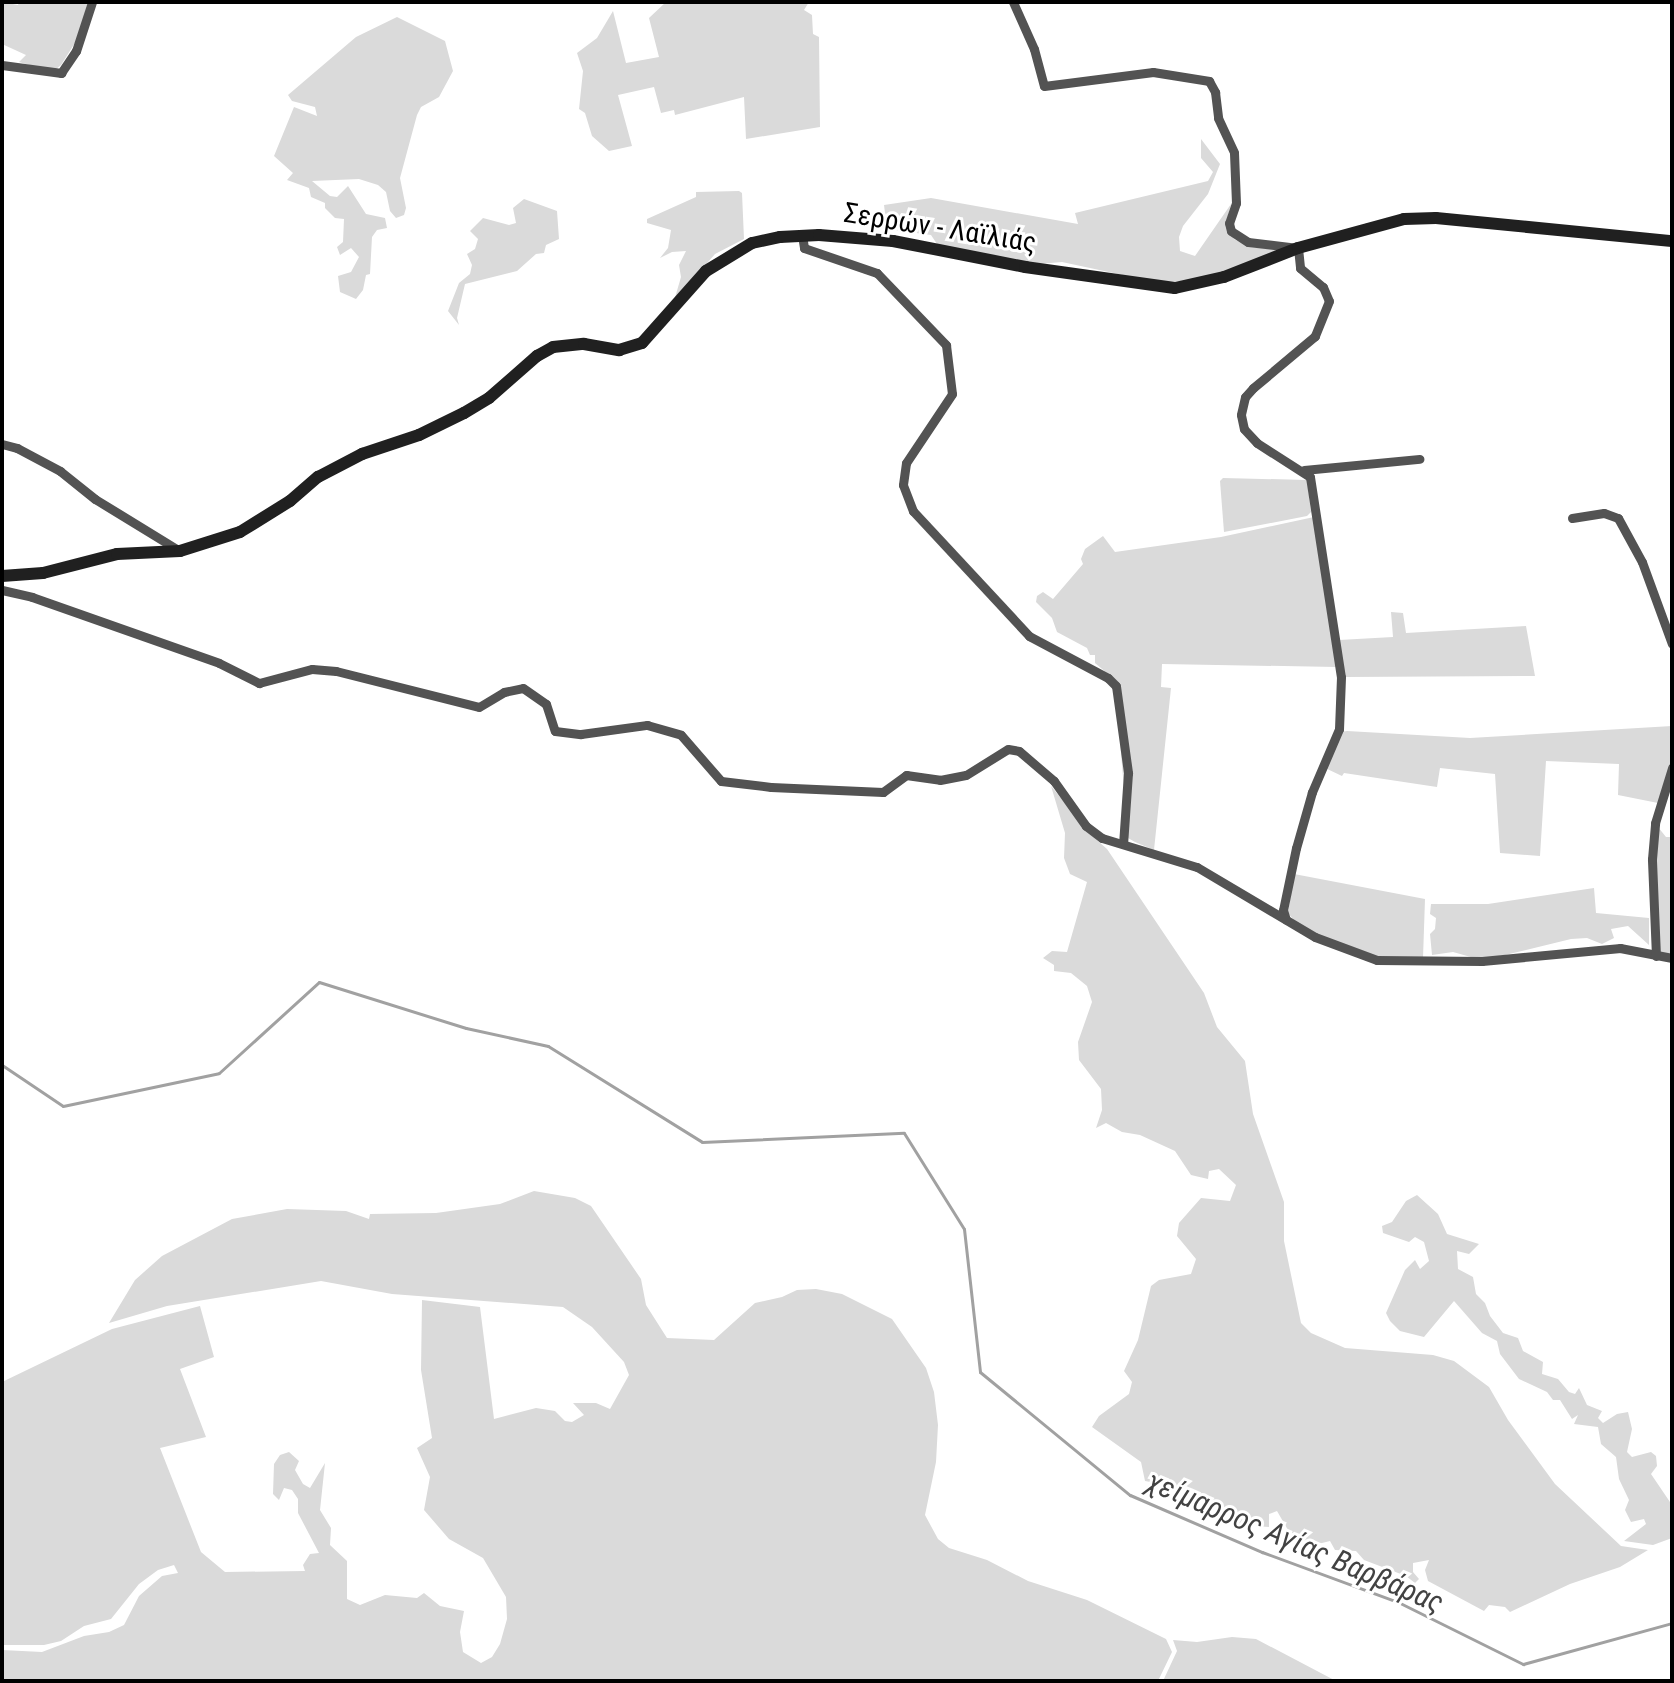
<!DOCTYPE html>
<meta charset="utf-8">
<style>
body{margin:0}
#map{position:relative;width:1674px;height:1683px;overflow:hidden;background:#fff;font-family:"Roboto Condensed",sans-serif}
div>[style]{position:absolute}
.green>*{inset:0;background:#dadada}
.stream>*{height:3px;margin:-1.5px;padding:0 1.5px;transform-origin:1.5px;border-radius:1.5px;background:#a1a1a1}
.minor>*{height:9px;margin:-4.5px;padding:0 4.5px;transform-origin:4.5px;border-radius:4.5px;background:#535353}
.secondary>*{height:12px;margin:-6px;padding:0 6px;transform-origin:6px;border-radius:6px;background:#202020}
span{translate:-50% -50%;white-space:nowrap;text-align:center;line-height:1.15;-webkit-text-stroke:6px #fff;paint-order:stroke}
.street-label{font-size:28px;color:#000}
.water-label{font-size:30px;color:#424242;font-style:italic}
.frame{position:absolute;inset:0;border:4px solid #000;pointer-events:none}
</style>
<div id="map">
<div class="green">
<i style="clip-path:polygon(2px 2px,18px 5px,19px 2px,88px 2px,78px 38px,61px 65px,55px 70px,43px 69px,19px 62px,26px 55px,2px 44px)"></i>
<i style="clip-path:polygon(666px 2px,809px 2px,804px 10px,812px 15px,813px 34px,819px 37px,820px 127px,746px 139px,744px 97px,675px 115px,674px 110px,661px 113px,654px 87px,618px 95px,632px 146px,609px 151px,592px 136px,585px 113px,579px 109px,583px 71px,577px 53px,597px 38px,613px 11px,626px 63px,659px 57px,649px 18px)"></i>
<i style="clip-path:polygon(397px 17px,445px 41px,453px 71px,439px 97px,421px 107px,417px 115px,400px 178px,406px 208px,404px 215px,396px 218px,390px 211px,386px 192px,378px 185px,359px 179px,312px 181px,330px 196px,337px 197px,348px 186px,366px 214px,385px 218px,387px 228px,377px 230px,372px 237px,370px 274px,366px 275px,363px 290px,356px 299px,340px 292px,338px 276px,351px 272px,359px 257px,351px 248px,340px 255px,337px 247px,343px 242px,344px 219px,335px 218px,325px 208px,325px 203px,311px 197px,309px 188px,287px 180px,293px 173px,274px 156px,294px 107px,317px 116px,315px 107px,292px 101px,288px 95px,356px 37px)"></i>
<i style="clip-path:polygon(1201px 139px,1220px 164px,1208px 194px,1183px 226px,1179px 237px,1180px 251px,1195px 256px,1231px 204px,1226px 223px,1234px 239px,1250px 247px,1285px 250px,1211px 278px,1160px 283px,1062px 262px,1039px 264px,939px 247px,931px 235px,887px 229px,884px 205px,931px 198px,1078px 224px,1075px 213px,1208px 181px,1213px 172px,1201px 158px)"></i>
<i style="clip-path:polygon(739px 191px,742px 193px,744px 239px,715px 254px,674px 301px,681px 277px,679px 265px,686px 251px,672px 252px,660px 258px,668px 248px,671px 230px,647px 223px,647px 219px,696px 197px,696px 192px)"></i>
<i style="clip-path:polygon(524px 199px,557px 211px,559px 239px,546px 245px,544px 253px,536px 254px,517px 271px,465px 284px,457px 318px,459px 325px,448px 311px,459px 283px,470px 274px,472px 265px,467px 254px,475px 249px,478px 239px,470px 231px,483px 218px,509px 225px,516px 223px,513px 208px)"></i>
<i style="clip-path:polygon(1223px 478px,1307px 480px,1311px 512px,1307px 516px,1224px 532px,1220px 481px)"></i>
<i style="clip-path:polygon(1314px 517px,1337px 667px,1162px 664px,1161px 687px,1171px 688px,1154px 850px,1135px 842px,1128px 838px,1115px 680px,1095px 663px,1095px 655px,1090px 655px,1087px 648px,1057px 632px,1052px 618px,1036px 602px,1037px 596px,1043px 592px,1053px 599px,1083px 564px,1081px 559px,1085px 549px,1103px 536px,1115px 552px,1221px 537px)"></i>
<i style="clip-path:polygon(1391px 612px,1403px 613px,1406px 633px,1526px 626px,1535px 676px,1345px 677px,1339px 640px,1393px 637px)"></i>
<i style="clip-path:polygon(1672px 726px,1672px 760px,1658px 803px,1618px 795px,1619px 764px,1546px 761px,1540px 856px,1500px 853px,1495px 774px,1440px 768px,1437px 787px,1344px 773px,1342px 776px,1323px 767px,1341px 732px,1347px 731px,1470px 738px)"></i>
<i style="clip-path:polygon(1051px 786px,1090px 834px,1107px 849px,1204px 993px,1217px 1027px,1245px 1061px,1253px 1114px,1284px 1202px,1284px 1241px,1301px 1323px,1311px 1333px,1345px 1348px,1433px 1355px,1454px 1361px,1489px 1387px,1508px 1420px,1555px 1484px,1621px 1546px,1648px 1550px,1620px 1567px,1570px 1584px,1510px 1612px,1505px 1607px,1489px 1605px,1484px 1611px,1428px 1581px,1425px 1570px,1429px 1560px,1413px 1563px,1413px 1572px,1419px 1579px,1415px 1583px,1406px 1576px,1364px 1560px,1356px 1551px,1335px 1550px,1330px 1541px,1310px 1546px,1288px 1530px,1277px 1511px,1269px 1514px,1269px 1527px,1239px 1525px,1209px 1506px,1200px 1509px,1194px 1495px,1181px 1494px,1166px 1478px,1156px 1483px,1145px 1481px,1141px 1462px,1092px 1427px,1099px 1416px,1129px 1394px,1132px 1382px,1124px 1371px,1138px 1340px,1151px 1286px,1159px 1280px,1191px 1274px,1196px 1259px,1177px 1236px,1179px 1223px,1201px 1198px,1230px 1201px,1236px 1185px,1219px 1169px,1209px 1171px,1208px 1179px,1191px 1175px,1175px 1151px,1140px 1135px,1122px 1132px,1106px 1123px,1096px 1128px,1102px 1110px,1101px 1089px,1079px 1060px,1078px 1042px,1092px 1002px,1087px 986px,1071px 973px,1054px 971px,1054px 965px,1043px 958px,1052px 951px,1067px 952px,1087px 882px,1070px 874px,1064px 858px,1065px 833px)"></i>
<i style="clip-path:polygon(1658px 827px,1666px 837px,1672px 837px,1672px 955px,1662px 954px,1659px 950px,1653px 866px)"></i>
<i style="clip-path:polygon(1294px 874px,1425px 899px,1423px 958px,1377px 957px,1351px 950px,1297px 924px,1288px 913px)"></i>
<i style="clip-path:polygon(1594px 888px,1596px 913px,1649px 918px,1649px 945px,1628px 926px,1611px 929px,1614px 938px,1602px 944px,1587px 938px,1571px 939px,1505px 955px,1478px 959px,1453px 952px,1432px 955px,1430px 934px,1435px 929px,1436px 918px,1430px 914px,1431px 904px,1488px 904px)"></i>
<i style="clip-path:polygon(534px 1191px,575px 1198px,591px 1206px,641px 1279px,646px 1305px,667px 1338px,714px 1340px,755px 1303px,782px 1297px,797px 1290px,816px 1289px,842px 1294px,892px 1319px,926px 1368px,934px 1392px,938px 1425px,936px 1462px,925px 1515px,938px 1539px,949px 1548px,987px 1560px,1028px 1581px,1087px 1600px,1166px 1639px,1172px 1652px,1158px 1681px,2px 1681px,2px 1650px,42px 1652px,84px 1636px,109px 1632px,124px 1625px,139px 1596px,162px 1576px,178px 1573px,174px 1565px,158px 1570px,139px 1584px,111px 1619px,84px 1626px,61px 1641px,44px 1645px,2px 1645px,2px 1382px,112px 1329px,200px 1306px,214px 1357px,180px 1369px,206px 1437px,160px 1448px,201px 1552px,225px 1572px,305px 1571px,303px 1565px,310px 1554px,319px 1553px,298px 1513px,298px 1499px,292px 1490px,284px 1488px,279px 1500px,273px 1494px,274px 1464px,280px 1455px,289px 1452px,299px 1461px,295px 1470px,303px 1484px,310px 1488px,325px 1463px,320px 1510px,331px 1528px,330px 1545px,347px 1561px,347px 1599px,360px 1605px,385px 1595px,417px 1598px,424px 1593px,440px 1606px,464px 1611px,460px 1632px,463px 1652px,481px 1663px,492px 1657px,500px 1644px,507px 1619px,506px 1597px,483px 1558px,449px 1539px,424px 1510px,430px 1477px,417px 1448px,432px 1438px,421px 1370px,422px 1300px,480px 1307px,494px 1419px,536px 1408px,555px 1411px,565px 1421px,572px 1422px,584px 1415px,573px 1403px,596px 1403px,610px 1409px,629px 1375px,624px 1362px,592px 1327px,563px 1307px,392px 1294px,321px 1281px,167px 1306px,109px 1323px,135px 1280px,162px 1256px,232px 1219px,287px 1209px,346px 1211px,369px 1219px,370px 1214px,436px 1213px,500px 1204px)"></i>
<i style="clip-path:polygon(1417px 1195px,1438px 1214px,1447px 1234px,1479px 1244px,1469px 1254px,1457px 1251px,1458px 1269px,1473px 1277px,1476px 1294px,1485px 1303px,1490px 1316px,1503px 1333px,1518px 1338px,1523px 1351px,1543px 1362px,1542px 1374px,1558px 1379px,1569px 1392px,1575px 1394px,1579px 1388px,1587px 1405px,1602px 1411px,1598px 1418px,1603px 1423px,1617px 1414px,1628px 1412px,1632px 1429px,1627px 1452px,1632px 1457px,1651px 1452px,1656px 1456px,1657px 1466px,1651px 1474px,1672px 1505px,1672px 1538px,1653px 1545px,1624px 1541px,1646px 1524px,1644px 1519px,1631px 1522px,1625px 1510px,1629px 1500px,1619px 1479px,1616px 1457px,1601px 1444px,1598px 1427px,1574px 1424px,1578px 1415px,1572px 1419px,1560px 1400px,1553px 1400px,1547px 1392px,1519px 1379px,1500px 1354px,1497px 1341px,1482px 1333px,1454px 1301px,1424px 1337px,1400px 1331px,1390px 1321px,1386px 1313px,1405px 1270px,1415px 1260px,1420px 1269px,1429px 1261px,1424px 1242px,1415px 1237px,1409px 1242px,1383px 1233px,1382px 1226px,1392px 1222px,1406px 1201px)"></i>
<i style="clip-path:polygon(1232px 1637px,1256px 1639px,1336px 1681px,1163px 1681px,1177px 1651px,1173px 1640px,1197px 1642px)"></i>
</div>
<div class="stream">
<i style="left:2px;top:1065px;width:73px;rotate:33.9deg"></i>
<i style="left:63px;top:1106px;width:159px;rotate:-11.9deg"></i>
<i style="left:219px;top:1073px;width:135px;rotate:-42.3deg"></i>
<i style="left:319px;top:982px;width:154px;rotate:17.4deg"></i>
<i style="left:466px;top:1028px;width:84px;rotate:12.4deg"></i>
<i style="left:548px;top:1046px;width:181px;rotate:31.9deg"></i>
<i style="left:702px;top:1142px;width:202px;rotate:-2.6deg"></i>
<i style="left:904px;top:1133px;width:113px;rotate:58deg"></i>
<i style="left:964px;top:1229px;width:144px;rotate:83.6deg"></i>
<i style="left:980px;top:1372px;width:194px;rotate:39.4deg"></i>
<i style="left:1130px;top:1495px;width:144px;rotate:23.4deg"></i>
<i style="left:1262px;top:1552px;width:145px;rotate:20.2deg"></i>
<i style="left:1398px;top:1602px;width:140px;rotate:26.4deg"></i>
<i style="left:1523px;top:1664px;width:155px;rotate:-15.4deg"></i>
</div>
<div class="minor">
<i style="left:1013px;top:2px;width:51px;rotate:65.9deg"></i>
<i style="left:1034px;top:49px;width:38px;rotate:75deg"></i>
<i style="left:1044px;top:86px;width:110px;rotate:-7.3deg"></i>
<i style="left:1153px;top:72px;width:57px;rotate:9.1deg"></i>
<i style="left:1209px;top:81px;width:13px;rotate:61deg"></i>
<i style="left:1215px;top:92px;width:26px;rotate:83deg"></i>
<i style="left:1218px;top:118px;width:38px;rotate:65deg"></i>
<i style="left:1234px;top:153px;width:50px;rotate:87.7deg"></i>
<i style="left:1236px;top:203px;width:21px;rotate:109deg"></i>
<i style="left:1229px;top:223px;width:8px;rotate:76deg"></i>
<i style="left:1231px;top:231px;width:20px;rotate:33deg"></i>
<i style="left:1248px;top:242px;width:50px;rotate:6.8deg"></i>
<i style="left:1298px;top:248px;width:20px;rotate:84deg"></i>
<i style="left:1300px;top:268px;width:30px;rotate:40deg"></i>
<i style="left:1323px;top:287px;width:15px;rotate:67deg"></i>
<i style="left:1329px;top:301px;width:38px;rotate:112deg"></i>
<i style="left:1315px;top:336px;width:81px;rotate:140deg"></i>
<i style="left:1253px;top:388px;width:12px;rotate:132deg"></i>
<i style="left:1245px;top:397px;width:18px;rotate:103deg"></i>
<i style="left:1241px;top:415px;width:14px;rotate:78deg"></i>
<i style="left:1244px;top:429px;width:19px;rotate:47deg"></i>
<i style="left:1257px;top:443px;width:63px;rotate:32.7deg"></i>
<i style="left:1310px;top:477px;width:202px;rotate:81.2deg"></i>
<i style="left:1341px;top:677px;width:52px;rotate:92.2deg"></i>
<i style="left:1339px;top:729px;width:69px;rotate:113.2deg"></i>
<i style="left:1312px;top:792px;width:58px;rotate:105.9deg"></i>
<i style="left:1296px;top:848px;width:63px;rotate:101.8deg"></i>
<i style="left:1283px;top:910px;width:10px;rotate:73deg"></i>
<i style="left:2px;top:65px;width:60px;rotate:7.7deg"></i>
<i style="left:61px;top:73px;width:27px;rotate:-56deg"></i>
<i style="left:76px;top:51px;width:52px;rotate:-71.9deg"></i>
<i style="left:802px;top:235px;width:13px;rotate:81deg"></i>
<i style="left:804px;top:248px;width:77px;rotate:18.9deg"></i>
<i style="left:877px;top:273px;width:100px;rotate:46.2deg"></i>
<i style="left:946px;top:345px;width:49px;rotate:83deg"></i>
<i style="left:952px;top:394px;width:83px;rotate:123.7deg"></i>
<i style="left:906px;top:463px;width:22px;rotate:98deg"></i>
<i style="left:903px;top:485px;width:28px;rotate:69deg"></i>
<i style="left:913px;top:511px;width:171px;rotate:47.1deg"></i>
<i style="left:1029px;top:636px;width:89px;rotate:28deg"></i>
<i style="left:1108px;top:678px;width:11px;rotate:45deg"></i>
<i style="left:1116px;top:686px;width:88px;rotate:82.1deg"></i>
<i style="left:1128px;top:773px;width:71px;rotate:94deg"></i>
<i style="left:2px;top:444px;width:16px;rotate:15deg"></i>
<i style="left:17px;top:448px;width:49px;rotate:28.1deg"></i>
<i style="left:60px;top:471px;width:45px;rotate:38.7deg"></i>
<i style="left:95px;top:499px;width:100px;rotate:31.5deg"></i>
<i style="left:1304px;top:470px;width:116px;rotate:-5.5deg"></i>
<i style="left:1572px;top:518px;width:32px;rotate:-9deg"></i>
<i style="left:1604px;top:513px;width:15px;rotate:20deg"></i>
<i style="left:1618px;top:518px;width:50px;rotate:61.4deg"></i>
<i style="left:1642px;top:562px;width:87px;rotate:69.9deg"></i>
<i style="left:2px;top:590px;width:31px;rotate:13deg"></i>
<i style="left:32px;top:597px;width:198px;rotate:19.4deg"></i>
<i style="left:219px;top:663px;width:45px;rotate:26.6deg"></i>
<i style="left:259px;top:683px;width:55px;rotate:-14.8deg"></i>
<i style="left:312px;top:669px;width:24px;rotate:5deg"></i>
<i style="left:336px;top:671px;width:147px;rotate:14.1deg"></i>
<i style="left:479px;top:707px;width:29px;rotate:-31deg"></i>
<i style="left:504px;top:692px;width:19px;rotate:-12deg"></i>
<i style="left:523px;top:688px;width:28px;rotate:35deg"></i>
<i style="left:546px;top:704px;width:28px;rotate:72deg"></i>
<i style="left:555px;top:731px;width:26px;rotate:7deg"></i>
<i style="left:581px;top:734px;width:67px;rotate:-7.8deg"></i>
<i style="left:647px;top:725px;width:35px;rotate:16deg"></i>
<i style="left:681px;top:735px;width:61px;rotate:49deg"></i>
<i style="left:721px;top:781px;width:50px;rotate:6.8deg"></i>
<i style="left:771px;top:787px;width:112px;rotate:2.6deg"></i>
<i style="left:883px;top:792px;width:29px;rotate:-36deg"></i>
<i style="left:906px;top:775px;width:34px;rotate:8deg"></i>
<i style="left:940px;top:780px;width:26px;rotate:-11deg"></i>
<i style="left:966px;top:775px;width:49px;rotate:-31.8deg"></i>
<i style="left:1008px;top:749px;width:11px;rotate:10deg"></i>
<i style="left:1019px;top:751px;width:46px;rotate:40.6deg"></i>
<i style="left:1054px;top:781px;width:55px;rotate:54.6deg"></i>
<i style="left:1086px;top:826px;width:20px;rotate:37deg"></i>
<i style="left:1102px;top:838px;width:99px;rotate:17deg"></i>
<i style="left:1197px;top:867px;width:137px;rotate:30.7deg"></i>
<i style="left:1315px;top:937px;width:66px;rotate:20.4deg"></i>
<i style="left:1377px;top:960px;width:105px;rotate:0.5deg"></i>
<i style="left:1482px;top:961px;width:139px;rotate:-5.4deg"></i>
<i style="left:1620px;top:948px;width:53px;rotate:10.9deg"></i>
<i style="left:1656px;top:956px;width:97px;rotate:-92.4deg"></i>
<i style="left:1652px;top:859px;width:36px;rotate:-85deg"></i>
<i style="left:1655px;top:823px;width:58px;rotate:-72.8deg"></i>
</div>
<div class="secondary">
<i style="left:2px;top:576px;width:41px;rotate:-4.2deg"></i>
<i style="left:43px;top:573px;width:76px;rotate:-14.4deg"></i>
<i style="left:117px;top:554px;width:63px;rotate:-2.7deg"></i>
<i style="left:180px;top:551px;width:63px;rotate:-17.6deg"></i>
<i style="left:240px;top:532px;width:59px;rotate:-31.8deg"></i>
<i style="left:290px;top:501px;width:37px;rotate:-41deg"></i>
<i style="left:318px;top:477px;width:50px;rotate:-27.6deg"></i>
<i style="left:362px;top:454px;width:60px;rotate:-18.4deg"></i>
<i style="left:419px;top:435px;width:50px;rotate:-26.1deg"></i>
<i style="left:464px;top:413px;width:29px;rotate:-31deg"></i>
<i style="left:489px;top:398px;width:64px;rotate:-41.2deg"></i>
<i style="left:537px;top:356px;width:18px;rotate:-29deg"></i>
<i style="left:553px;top:347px;width:31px;rotate:-6deg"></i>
<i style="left:584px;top:344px;width:36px;rotate:10deg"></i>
<i style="left:619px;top:350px;width:24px;rotate:-17deg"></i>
<i style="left:642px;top:343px;width:96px;rotate:-48.4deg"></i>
<i style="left:706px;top:271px;width:54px;rotate:-31.3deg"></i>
<i style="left:752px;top:243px;width:29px;rotate:-12deg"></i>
<i style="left:780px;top:237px;width:39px;rotate:-3deg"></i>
<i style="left:819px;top:235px;width:74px;rotate:4.6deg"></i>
<i style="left:893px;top:241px;width:135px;rotate:11.1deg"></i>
<i style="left:1025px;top:267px;width:151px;rotate:8deg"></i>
<i style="left:1175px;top:288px;width:50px;rotate:-12.7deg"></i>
<i style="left:1224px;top:277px;width:79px;rotate:-21.4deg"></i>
<i style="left:1298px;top:248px;width:110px;rotate:-15.3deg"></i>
<i style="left:1404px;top:219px;width:32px;rotate:-2deg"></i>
<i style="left:1436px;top:218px;width:237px;rotate:5.6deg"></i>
</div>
<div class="street-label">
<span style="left:940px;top:228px;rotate:9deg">Σερρών - Λαϊλιάς</span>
</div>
<div class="water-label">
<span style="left:1295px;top:1542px;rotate:23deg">χείμαρρος Αγίας Βαρβάρας</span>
</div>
<div class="frame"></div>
</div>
